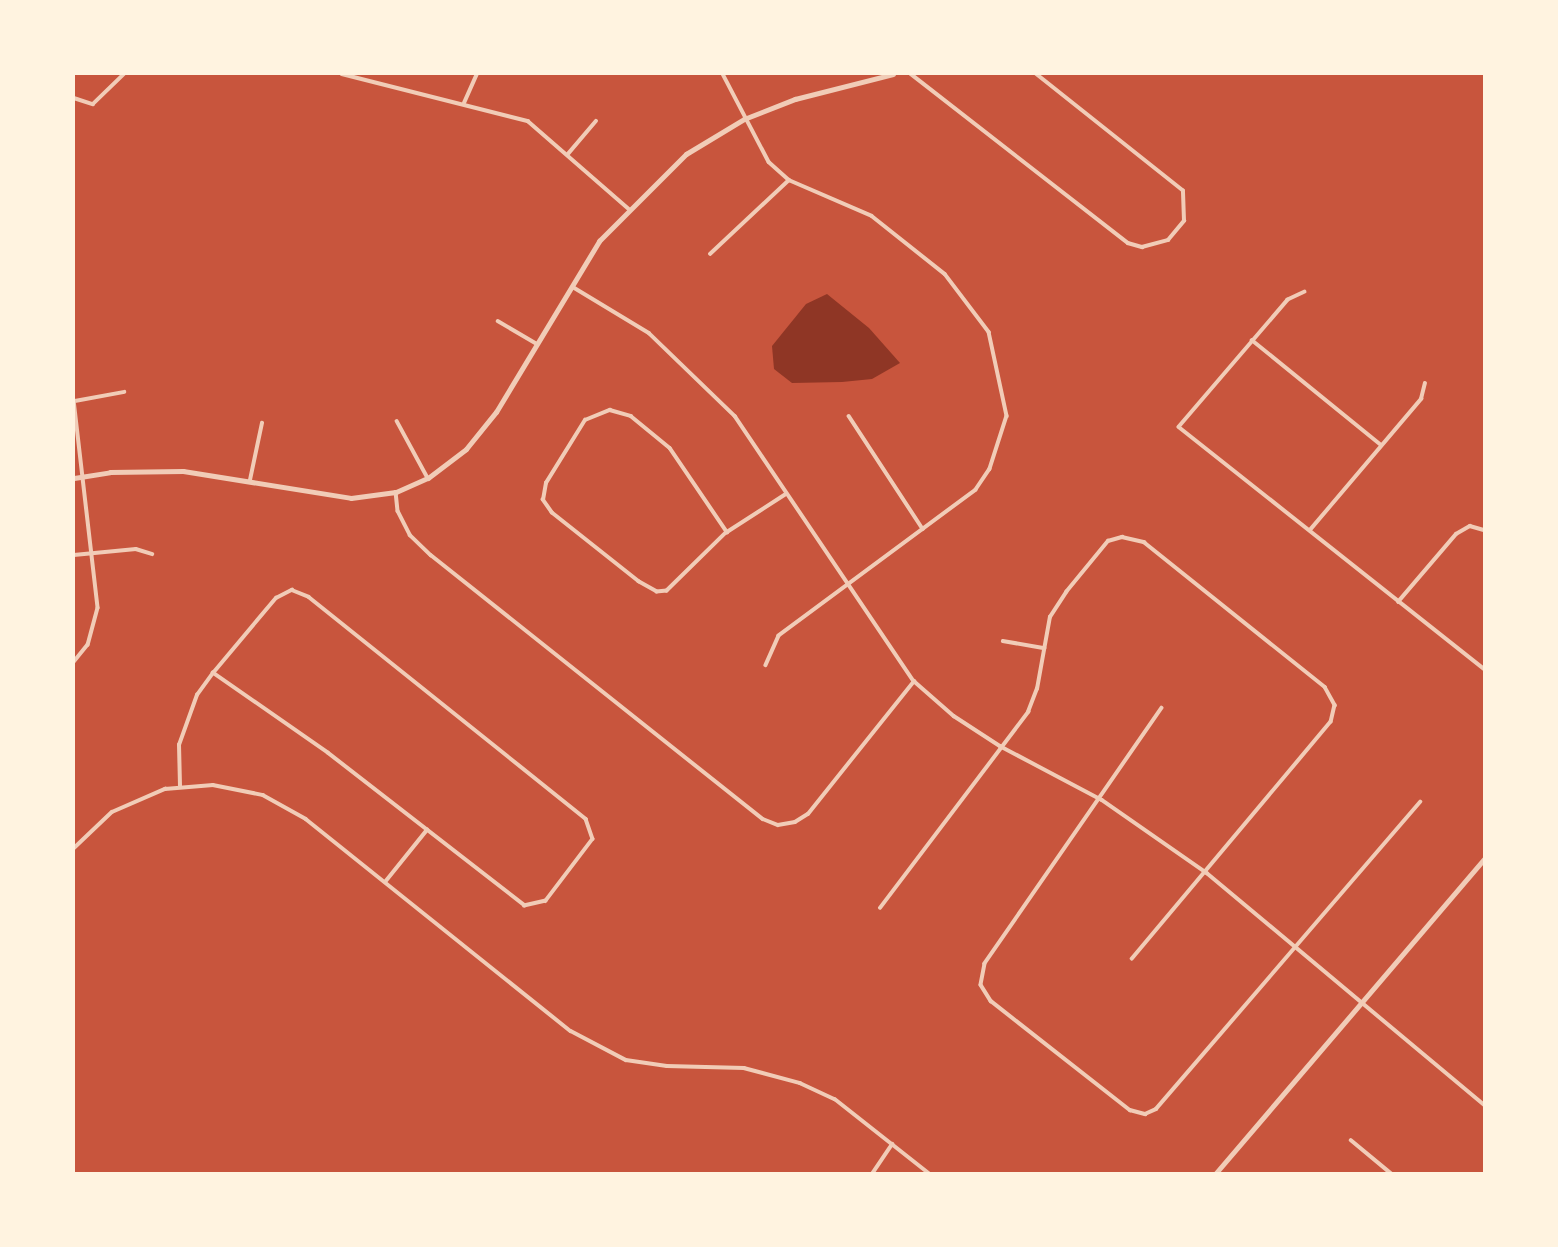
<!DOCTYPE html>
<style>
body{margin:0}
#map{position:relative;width:1558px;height:1247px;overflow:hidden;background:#c8553d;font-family:"Alegreya Sans",sans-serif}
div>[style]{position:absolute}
.water>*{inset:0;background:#8f3625}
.minor>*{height:3.5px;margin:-1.75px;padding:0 1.75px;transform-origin:1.75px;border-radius:1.75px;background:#f1ccb7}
.tertiary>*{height:5px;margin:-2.5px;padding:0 2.5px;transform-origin:2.5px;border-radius:2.5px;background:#f1ccb7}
span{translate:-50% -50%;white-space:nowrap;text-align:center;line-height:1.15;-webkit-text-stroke:5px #fff3e0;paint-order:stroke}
.frame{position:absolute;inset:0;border:75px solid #fff3e0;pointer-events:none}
</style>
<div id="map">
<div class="water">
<i style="clip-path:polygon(827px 294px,869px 328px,900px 363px,872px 379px,842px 382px,792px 383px,774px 369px,772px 346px,806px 304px)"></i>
</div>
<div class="minor">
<i style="left:342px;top:74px;width:192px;rotate:14.2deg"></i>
<i style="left:528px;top:121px;width:134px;rotate:41.1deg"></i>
<i style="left:723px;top:74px;width:99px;rotate:62.4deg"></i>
<i style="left:769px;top:162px;width:27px;rotate:42deg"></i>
<i style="left:789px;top:180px;width:90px;rotate:23.4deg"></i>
<i style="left:872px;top:216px;width:93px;rotate:38.5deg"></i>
<i style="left:945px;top:274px;width:73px;rotate:52.8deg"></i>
<i style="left:989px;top:332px;width:86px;rotate:77.9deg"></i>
<i style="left:1007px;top:416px;width:56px;rotate:107.8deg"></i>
<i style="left:990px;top:469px;width:25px;rotate:124deg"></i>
<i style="left:976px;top:490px;width:245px;rotate:143.5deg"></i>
<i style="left:779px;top:636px;width:32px;rotate:114deg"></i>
<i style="left:911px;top:74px;width:275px;rotate:37.9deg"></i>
<i style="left:1128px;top:243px;width:15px;rotate:16deg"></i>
<i style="left:1142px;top:247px;width:27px;rotate:-15deg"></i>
<i style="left:1168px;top:240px;width:25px;rotate:-50deg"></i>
<i style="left:1184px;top:221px;width:30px;rotate:-92deg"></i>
<i style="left:1183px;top:191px;width:188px;rotate:-141.5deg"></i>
<i style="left:74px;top:98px;width:20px;rotate:18deg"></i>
<i style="left:93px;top:104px;width:43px;rotate:-44.1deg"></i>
<i style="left:464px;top:103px;width:32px;rotate:-66deg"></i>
<i style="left:568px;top:154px;width:43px;rotate:-49.7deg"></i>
<i style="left:710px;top:254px;width:108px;rotate:-43.1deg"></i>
<i style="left:573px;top:287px;width:89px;rotate:31.2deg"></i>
<i style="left:649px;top:333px;width:120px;rotate:44deg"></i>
<i style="left:735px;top:416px;width:320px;rotate:56deg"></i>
<i style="left:914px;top:681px;width:53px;rotate:41.2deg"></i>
<i style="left:954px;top:716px;width:55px;rotate:33.1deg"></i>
<i style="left:1000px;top:746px;width:115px;rotate:27.9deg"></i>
<i style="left:1102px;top:800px;width:128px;rotate:34.8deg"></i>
<i style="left:1207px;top:873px;width:361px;rotate:39.9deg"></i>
<i style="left:1305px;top:292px;width:19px;rotate:155deg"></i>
<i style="left:1288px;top:300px;width:167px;rotate:130.6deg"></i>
<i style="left:1179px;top:427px;width:389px;rotate:38.4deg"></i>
<i style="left:498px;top:321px;width:45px;rotate:30.5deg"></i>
<i style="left:1252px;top:340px;width:165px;rotate:39.1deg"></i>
<i style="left:74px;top:400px;width:209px;rotate:83.4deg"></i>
<i style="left:98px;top:608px;width:38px;rotate:105deg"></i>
<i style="left:88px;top:645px;width:22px;rotate:129deg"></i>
<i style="left:75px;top:401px;width:50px;rotate:-10.4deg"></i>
<i style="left:610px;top:410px;width:22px;rotate:16deg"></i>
<i style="left:631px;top:416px;width:50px;rotate:39.4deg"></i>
<i style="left:670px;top:448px;width:102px;rotate:55.8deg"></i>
<i style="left:727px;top:532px;width:84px;rotate:135.5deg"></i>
<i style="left:667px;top:591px;width:10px;rotate:174deg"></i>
<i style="left:657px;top:592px;width:21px;rotate:-151deg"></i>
<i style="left:639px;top:582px;width:111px;rotate:-141.6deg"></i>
<i style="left:552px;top:513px;width:16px;rotate:-125deg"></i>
<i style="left:543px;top:500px;width:17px;rotate:-80deg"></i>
<i style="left:546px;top:483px;width:74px;rotate:-58.2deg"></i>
<i style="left:585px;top:420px;width:27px;rotate:-22deg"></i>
<i style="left:849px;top:416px;width:135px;rotate:56.8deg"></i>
<i style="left:397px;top:421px;width:65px;rotate:61.5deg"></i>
<i style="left:250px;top:480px;width:58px;rotate:-78.1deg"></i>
<i style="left:396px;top:492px;width:19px;rotate:84deg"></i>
<i style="left:398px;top:511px;width:27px;rotate:63deg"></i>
<i style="left:410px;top:535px;width:29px;rotate:44deg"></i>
<i style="left:431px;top:555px;width:424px;rotate:38.5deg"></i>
<i style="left:763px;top:819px;width:16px;rotate:22deg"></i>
<i style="left:778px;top:825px;width:17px;rotate:-10deg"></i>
<i style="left:795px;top:822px;width:15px;rotate:-32deg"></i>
<i style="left:808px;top:814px;width:170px;rotate:-51.4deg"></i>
<i style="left:1310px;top:530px;width:172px;rotate:-49.7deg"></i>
<i style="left:1421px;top:399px;width:16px;rotate:-76deg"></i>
<i style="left:727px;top:532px;width:70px;rotate:-32.8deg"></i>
<i style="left:74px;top:555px;width:62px;rotate:-5.5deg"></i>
<i style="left:136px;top:549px;width:17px;rotate:17deg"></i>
<i style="left:1398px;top:602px;width:89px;rotate:-49.5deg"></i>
<i style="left:1456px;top:534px;width:16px;rotate:-30deg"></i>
<i style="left:1470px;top:526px;width:15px;rotate:16deg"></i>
<i style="left:1003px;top:641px;width:42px;rotate:9.7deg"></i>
<i style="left:1162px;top:708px;width:311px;rotate:124.7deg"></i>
<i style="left:985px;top:964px;width:21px;rotate:101deg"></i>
<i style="left:981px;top:985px;width:19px;rotate:58deg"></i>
<i style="left:991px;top:1001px;width:177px;rotate:38.1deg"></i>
<i style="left:1130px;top:1110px;width:16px;rotate:15deg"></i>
<i style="left:1145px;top:1114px;width:12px;rotate:-24deg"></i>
<i style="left:1156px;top:1109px;width:405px;rotate:-49.3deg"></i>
<i style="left:180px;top:786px;width:41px;rotate:-91.4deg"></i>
<i style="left:179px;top:745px;width:53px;rotate:-70.2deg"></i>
<i style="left:197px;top:695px;width:27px;rotate:-54deg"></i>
<i style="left:213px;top:673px;width:98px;rotate:-50deg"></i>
<i style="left:276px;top:598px;width:18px;rotate:-27deg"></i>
<i style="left:292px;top:590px;width:18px;rotate:22deg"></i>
<i style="left:309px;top:597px;width:355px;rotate:38.7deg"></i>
<i style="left:586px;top:819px;width:21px;rotate:71deg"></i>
<i style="left:593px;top:839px;width:78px;rotate:127.2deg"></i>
<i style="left:546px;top:901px;width:22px;rotate:167deg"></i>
<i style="left:525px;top:906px;width:249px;rotate:-142.2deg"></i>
<i style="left:328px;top:753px;width:140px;rotate:-145.2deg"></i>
<i style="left:74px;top:848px;width:52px;rotate:-43.5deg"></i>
<i style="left:112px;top:812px;width:58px;rotate:-23.5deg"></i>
<i style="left:165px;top:789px;width:48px;rotate:-4.8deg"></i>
<i style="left:213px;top:785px;width:51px;rotate:11.3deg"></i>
<i style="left:263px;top:795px;width:49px;rotate:29.2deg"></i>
<i style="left:306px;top:819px;width:339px;rotate:38.7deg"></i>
<i style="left:571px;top:1031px;width:62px;rotate:27.8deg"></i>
<i style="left:626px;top:1060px;width:41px;rotate:8.3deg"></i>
<i style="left:667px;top:1066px;width:77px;rotate:1.5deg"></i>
<i style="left:744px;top:1068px;width:58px;rotate:15deg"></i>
<i style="left:800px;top:1083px;width:38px;rotate:25deg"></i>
<i style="left:835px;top:1099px;width:121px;rotate:38.3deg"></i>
<i style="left:385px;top:882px;width:67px;rotate:-51.1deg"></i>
<i style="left:880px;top:908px;width:246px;rotate:-52.9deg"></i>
<i style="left:1028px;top:712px;width:25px;rotate:-69deg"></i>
<i style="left:1037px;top:689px;width:73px;rotate:-79.8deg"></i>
<i style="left:1050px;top:617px;width:30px;rotate:-57deg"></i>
<i style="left:1066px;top:592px;width:66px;rotate:-50.5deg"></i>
<i style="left:1108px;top:541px;width:15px;rotate:-16deg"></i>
<i style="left:1122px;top:537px;width:23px;rotate:13deg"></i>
<i style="left:1144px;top:542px;width:232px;rotate:38.7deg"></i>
<i style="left:1325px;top:687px;width:21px;rotate:61deg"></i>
<i style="left:1335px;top:705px;width:17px;rotate:103deg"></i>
<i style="left:1331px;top:722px;width:309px;rotate:130deg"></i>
<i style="left:1351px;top:1140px;width:53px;rotate:39.7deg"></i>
<i style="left:872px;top:1174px;width:36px;rotate:-56deg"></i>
</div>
<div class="tertiary">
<i style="left:74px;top:478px;width:36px;rotate:-9deg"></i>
<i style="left:110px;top:472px;width:73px;rotate:-0.8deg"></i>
<i style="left:183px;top:471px;width:170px;rotate:9.1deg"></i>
<i style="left:351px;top:498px;width:45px;rotate:-7.6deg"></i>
<i style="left:396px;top:492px;width:35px;rotate:-24deg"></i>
<i style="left:428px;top:478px;width:48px;rotate:-37.3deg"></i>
<i style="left:466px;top:449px;width:48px;rotate:-51deg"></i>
<i style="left:496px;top:412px;width:200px;rotate:-58.9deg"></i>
<i style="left:599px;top:241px;width:123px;rotate:-45deg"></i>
<i style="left:686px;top:154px;width:68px;rotate:-31.1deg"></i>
<i style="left:744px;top:119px;width:55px;rotate:-21.4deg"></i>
<i style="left:795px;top:99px;width:101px;rotate:-14.3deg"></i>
<i style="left:1215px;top:1174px;width:414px;rotate:-49.5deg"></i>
</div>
<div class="frame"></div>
</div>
